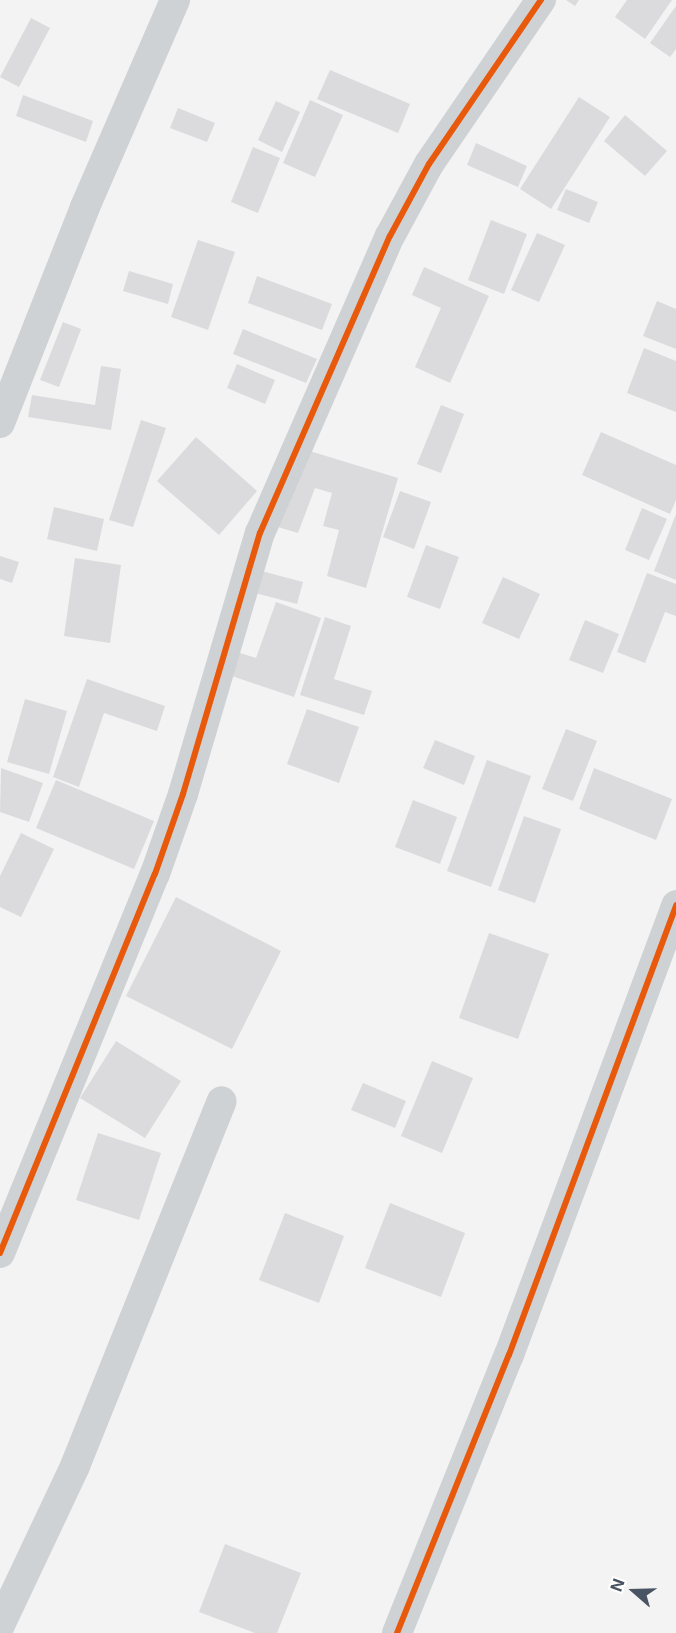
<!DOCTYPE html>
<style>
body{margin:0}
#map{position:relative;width:676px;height:1633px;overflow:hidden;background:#f4f3f3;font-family:Inter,sans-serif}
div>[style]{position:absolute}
.building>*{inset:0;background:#dbdbdd}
.minor>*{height:30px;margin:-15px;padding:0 15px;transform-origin:15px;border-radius:15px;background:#cfd2d4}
.cycleway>*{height:6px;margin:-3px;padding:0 3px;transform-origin:3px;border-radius:3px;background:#e8590c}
span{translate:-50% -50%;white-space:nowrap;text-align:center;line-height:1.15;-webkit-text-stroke:4.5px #fff;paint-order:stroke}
.north{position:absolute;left:604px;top:1561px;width:60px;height:60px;-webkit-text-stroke:4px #fff;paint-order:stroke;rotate:290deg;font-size:16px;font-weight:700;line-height:24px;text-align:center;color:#495562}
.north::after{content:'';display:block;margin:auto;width:21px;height:27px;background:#495562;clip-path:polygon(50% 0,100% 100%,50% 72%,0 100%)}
</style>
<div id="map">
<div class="building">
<i style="clip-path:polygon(566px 0,579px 0,575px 6px)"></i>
<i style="clip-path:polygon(627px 0,672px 0,645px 39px,615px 17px)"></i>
<i style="clip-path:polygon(676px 6px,676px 49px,670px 57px,650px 43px)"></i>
<i style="clip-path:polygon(31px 18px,50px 28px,19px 87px,0 77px)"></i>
<i style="clip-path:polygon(330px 70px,410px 104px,398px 133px,317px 99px)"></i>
<i style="clip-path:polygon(23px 95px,93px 121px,86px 142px,16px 116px)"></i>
<i style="clip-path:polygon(579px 97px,610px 117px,551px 209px,520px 189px)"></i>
<i style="clip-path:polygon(310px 100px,343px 115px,315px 177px,283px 163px)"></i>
<i style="clip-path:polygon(276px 101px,300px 112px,282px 152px,258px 140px)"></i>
<i style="clip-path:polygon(178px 108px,215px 123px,207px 142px,170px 128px)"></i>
<i style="clip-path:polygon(625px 115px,667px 151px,645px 176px,604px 141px)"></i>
<i style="clip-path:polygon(476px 143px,527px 166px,518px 187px,467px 165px)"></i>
<i style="clip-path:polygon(253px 147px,280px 158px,258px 213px,231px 202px)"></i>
<i style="clip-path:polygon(566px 189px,598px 202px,589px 223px,557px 210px)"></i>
<i style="clip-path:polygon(491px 220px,527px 234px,504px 294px,468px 280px)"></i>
<i style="clip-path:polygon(537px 233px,565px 245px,539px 302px,511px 290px)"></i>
<i style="clip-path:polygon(198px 240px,235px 252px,208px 330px,171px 317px)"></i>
<i style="clip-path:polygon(424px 267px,489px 296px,450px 383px,415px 367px,441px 308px,412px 295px)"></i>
<i style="clip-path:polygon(129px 271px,173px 284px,168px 304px,123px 291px)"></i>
<i style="clip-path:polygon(257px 276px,332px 304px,322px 330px,248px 303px)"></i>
<i style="clip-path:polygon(657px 301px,676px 309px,676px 349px,643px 336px)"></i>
<i style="clip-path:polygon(63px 322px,81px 329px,59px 387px,40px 380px)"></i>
<i style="clip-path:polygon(243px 329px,317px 359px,306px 383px,233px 354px)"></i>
<i style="clip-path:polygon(644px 348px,676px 361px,676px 412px,627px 393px)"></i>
<i style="clip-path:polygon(237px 364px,275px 380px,265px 404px,227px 388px)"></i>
<i style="clip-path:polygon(101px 366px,121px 369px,111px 430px,28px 417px,32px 395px,95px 405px)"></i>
<i style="clip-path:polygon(441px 405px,464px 414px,441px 473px,417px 464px)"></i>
<i style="clip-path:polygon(141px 420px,166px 428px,133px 527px,109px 520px)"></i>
<i style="clip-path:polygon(601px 432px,676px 465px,676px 500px,670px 514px,582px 475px)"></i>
<i style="clip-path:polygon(196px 437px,257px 491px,219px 535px,157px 481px)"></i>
<i style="clip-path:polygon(300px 448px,398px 478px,366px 588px,327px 576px,339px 530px,323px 526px,332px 493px,315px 488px,298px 533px,268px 524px)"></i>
<i style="clip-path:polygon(400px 491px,431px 502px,414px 549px,383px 537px)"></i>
<i style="clip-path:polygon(54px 507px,104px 519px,97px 551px,47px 539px)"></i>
<i style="clip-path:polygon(642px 508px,667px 519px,649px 560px,625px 550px)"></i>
<i style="clip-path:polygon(676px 514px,676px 580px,654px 571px)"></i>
<i style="clip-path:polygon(426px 545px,459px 557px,440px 609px,407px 597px)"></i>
<i style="clip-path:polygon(0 556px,19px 562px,12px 583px,0 579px)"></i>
<i style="clip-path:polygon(75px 558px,121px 565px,110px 643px,64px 636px)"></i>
<i style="clip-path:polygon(250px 568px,303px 582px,297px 604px,244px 590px)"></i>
<i style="clip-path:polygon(647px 573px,676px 584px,676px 616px,665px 612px,645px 663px,617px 652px)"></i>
<i style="clip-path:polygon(503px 577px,540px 594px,519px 639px,482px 623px)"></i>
<i style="clip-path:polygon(276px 602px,321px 618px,294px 697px,223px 673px,231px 650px,256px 658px)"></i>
<i style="clip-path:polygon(325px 617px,351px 626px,334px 679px,372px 691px,364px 715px,300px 695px)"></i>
<i style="clip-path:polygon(585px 620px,619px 634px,603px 673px,569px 660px)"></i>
<i style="clip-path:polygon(87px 679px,165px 706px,157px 731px,104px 713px,79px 787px,53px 777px)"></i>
<i style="clip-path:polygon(25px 699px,67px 711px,49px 774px,7px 762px)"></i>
<i style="clip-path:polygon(307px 709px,359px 727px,339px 783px,287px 764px)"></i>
<i style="clip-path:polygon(566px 729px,597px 741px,573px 801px,542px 789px)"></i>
<i style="clip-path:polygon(435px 740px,475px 756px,464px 785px,423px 768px)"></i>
<i style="clip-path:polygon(487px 760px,531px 776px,491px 887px,447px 871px)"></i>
<i style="clip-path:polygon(1px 768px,43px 783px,29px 822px,0 812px)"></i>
<i style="clip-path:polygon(594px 768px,672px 799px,656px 840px,579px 809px)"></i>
<i style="clip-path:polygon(56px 780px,154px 821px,134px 869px,36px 828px)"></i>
<i style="clip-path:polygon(413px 800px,457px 817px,440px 864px,395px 847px)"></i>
<i style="clip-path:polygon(524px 816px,561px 829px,535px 903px,498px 890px)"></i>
<i style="clip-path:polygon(21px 833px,54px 849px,21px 917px,0 907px,0 876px)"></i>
<i style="clip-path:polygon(176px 897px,281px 951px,232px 1049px,126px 996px)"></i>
<i style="clip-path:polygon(489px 933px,549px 954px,518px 1039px,459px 1018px)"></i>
<i style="clip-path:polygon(116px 1041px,181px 1081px,145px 1138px,80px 1098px)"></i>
<i style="clip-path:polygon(432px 1061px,473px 1078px,442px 1153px,401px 1136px)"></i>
<i style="clip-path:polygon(363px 1083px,406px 1101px,395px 1128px,351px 1110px)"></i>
<i style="clip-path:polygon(98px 1133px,161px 1153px,139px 1220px,76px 1200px)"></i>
<i style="clip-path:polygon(390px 1203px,465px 1233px,441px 1297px,365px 1268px)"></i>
<i style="clip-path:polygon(285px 1213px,344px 1236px,319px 1303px,259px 1280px)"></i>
<i style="clip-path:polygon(225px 1544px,301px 1573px,277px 1633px,255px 1633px,199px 1612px)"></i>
</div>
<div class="minor">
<i style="left:0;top:423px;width:232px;rotate:-68.5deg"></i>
<i style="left:85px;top:207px;width:226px;rotate:-66.5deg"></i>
<i style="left:0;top:1253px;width:409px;rotate:-67.8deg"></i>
<i style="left:155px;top:874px;width:85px;rotate:-70.7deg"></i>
<i style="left:183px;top:794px;width:272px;rotate:-73.6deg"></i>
<i style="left:260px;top:533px;width:324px;rotate:-66.4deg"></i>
<i style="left:390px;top:236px;width:82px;rotate:-61.6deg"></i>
<i style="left:429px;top:164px;width:199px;rotate:-55.7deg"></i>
<i style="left:0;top:1625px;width:176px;rotate:-64.7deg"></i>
<i style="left:75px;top:1466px;width:393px;rotate:-68.1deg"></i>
<i style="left:397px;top:1633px;width:300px;rotate:-68.1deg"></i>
<i style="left:509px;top:1355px;width:480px;rotate:-69.6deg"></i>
</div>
<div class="cycleway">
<i style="left:0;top:1253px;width:409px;rotate:-67.8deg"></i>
<i style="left:155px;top:874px;width:85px;rotate:-70.7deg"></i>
<i style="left:183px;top:794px;width:272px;rotate:-73.6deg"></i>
<i style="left:260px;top:533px;width:324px;rotate:-66.4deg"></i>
<i style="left:390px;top:236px;width:82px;rotate:-61.6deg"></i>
<i style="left:429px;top:164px;width:199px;rotate:-55.7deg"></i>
<i style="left:397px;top:1633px;width:300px;rotate:-68.1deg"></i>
<i style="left:509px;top:1355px;width:480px;rotate:-69.6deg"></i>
</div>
<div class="north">N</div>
</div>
